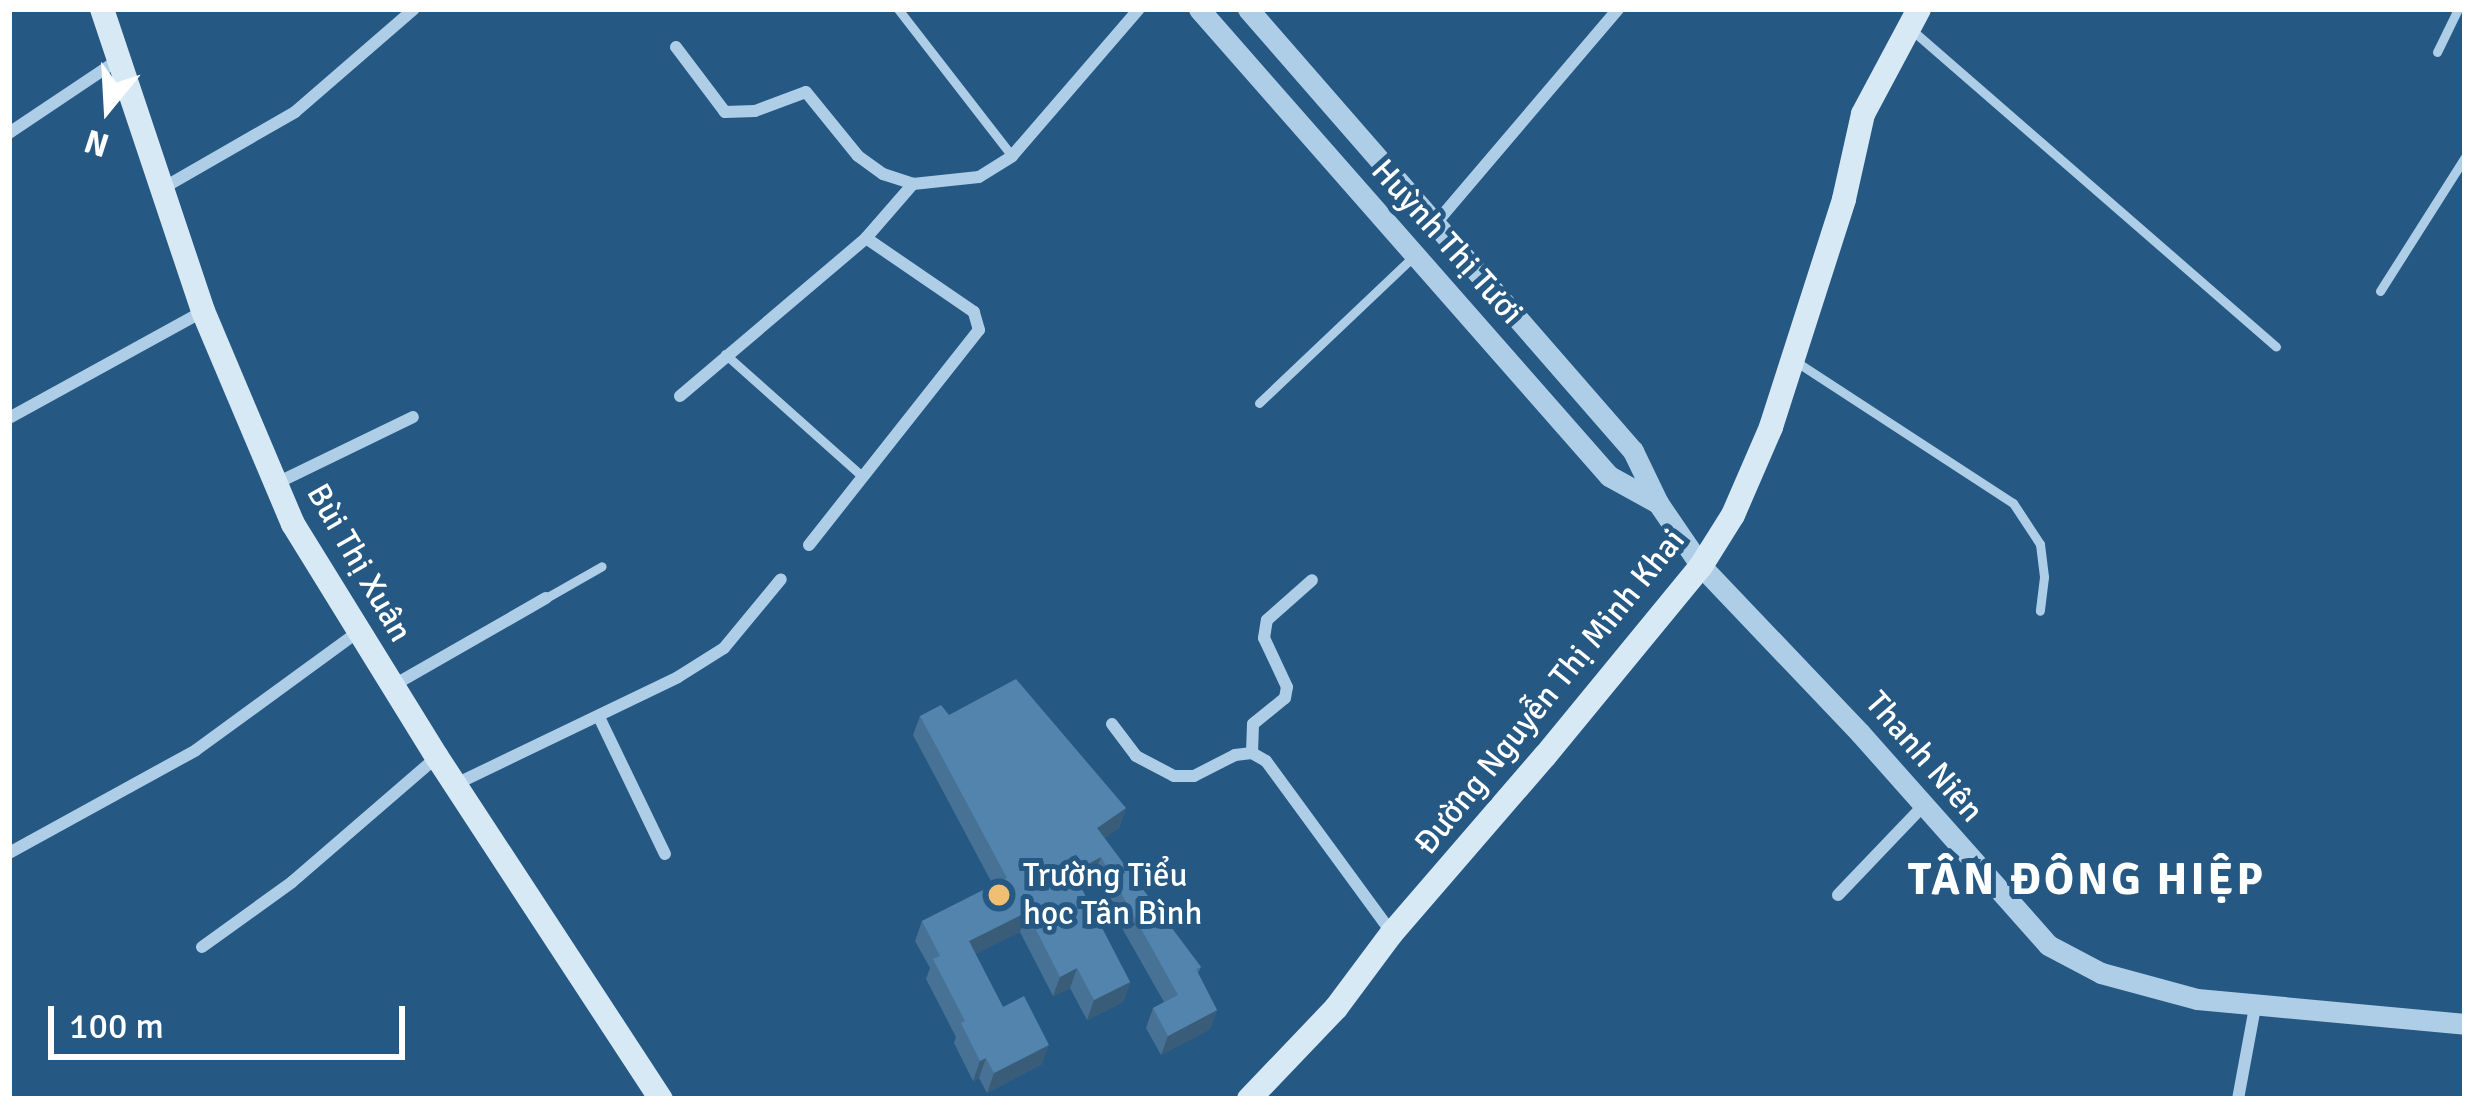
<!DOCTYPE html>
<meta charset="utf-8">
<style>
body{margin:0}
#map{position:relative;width:2474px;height:1108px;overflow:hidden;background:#255883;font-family:Signika,sans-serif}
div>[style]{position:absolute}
.service>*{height:9px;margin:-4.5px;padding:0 4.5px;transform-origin:4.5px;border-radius:4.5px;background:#aecee7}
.minor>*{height:12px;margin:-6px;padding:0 6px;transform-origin:6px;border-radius:6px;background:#aecee7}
.tertiary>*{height:21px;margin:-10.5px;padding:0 10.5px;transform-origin:10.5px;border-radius:10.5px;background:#aecee7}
.secondary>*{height:24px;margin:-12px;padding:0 12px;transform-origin:12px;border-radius:12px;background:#d8e9f6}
.wall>*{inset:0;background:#477295}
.shaded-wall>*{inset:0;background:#395c79}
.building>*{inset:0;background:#5284ad}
.dots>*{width:33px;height:33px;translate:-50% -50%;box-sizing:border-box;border:6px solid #255883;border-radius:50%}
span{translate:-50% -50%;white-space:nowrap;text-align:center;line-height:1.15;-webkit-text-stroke:10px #255883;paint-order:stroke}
.street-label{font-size:33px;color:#fff}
.poi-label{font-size:33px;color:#fff}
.left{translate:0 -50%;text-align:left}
.district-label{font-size:45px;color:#fff;font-weight:700;letter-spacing:3px}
.frame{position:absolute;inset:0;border:12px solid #fff;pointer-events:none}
.north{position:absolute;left:48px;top:48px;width:120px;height:120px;-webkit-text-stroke:9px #255883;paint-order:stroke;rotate:198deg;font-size:33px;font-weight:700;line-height:48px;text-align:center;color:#fff}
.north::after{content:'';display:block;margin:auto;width:42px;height:54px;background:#fff;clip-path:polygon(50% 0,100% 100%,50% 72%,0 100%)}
.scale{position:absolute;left:48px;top:1006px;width:357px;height:54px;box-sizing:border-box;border:6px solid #fff;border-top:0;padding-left:15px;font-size:36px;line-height:42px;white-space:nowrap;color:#fff;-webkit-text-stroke:9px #255883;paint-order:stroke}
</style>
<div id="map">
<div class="service">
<i style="left:898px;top:9px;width:186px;rotate:52.2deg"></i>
<i style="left:1913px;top:31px;width:481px;rotate:41deg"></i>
<i style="left:2437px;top:52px;width:48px;rotate:-64deg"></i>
<i style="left:2380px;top:291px;width:159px;rotate:-57.6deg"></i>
<i style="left:725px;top:354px;width:182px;rotate:41.7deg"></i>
<i style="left:1795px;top:361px;width:260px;rotate:33.1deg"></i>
<i style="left:2013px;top:503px;width:49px;rotate:56.6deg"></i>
<i style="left:2040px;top:544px;width:33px;rotate:83deg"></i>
<i style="left:2044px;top:577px;width:34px;rotate:97deg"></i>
<i style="left:1259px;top:403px;width:215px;rotate:-43.5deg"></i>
<i style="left:546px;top:598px;width:64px;rotate:-29.7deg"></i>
</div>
<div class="minor">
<i style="left:676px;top:47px;width:81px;rotate:53deg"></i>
<i style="left:725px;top:112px;width:30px;rotate:-2deg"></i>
<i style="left:755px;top:111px;width:54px;rotate:-20.4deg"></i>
<i style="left:806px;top:92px;width:82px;rotate:50.9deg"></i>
<i style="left:858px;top:156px;width:31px;rotate:36deg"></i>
<i style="left:883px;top:174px;width:32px;rotate:18deg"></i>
<i style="left:9px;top:133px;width:131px;rotate:-33.8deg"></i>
<i style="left:163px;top:188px;width:152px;rotate:-29.9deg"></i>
<i style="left:295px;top:112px;width:157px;rotate:-40.9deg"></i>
<i style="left:1436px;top:223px;width:281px;rotate:-49.6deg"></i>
<i style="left:680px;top:396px;width:244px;rotate:-40.3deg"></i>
<i style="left:9px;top:418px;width:220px;rotate:-28.8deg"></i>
<i style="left:277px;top:483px;width:151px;rotate:-25.9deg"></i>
<i style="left:809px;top:545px;width:274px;rotate:-51.7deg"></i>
<i style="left:979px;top:330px;width:19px;rotate:-106deg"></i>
<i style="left:974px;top:312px;width:131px;rotate:-145.6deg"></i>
<i style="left:866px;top:238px;width:72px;rotate:-49deg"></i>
<i style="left:913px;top:184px;width:66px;rotate:-6.1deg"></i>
<i style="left:979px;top:177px;width:39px;rotate:-32deg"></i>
<i style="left:1012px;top:156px;width:194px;rotate:-49.2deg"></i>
<i style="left:394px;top:685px;width:175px;rotate:-29.8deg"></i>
<i style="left:599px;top:717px;width:152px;rotate:64.3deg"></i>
<i style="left:1112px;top:724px;width:40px;rotate:53deg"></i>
<i style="left:1136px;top:756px;width:43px;rotate:27.8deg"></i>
<i style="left:1174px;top:776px;width:20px"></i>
<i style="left:1194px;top:776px;width:46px;rotate:-27.1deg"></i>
<i style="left:1235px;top:755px;width:17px;rotate:-7deg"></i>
<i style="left:1252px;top:753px;width:16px;rotate:30deg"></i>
<i style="left:1266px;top:761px;width:212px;rotate:53.8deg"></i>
<i style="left:1252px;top:753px;width:29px;rotate:-88deg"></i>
<i style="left:1253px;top:724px;width:41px;rotate:-39.1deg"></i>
<i style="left:1285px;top:698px;width:11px;rotate:-80deg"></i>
<i style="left:1287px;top:687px;width:54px;rotate:-115.1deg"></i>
<i style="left:1264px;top:638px;width:18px;rotate:-81deg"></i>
<i style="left:1267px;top:620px;width:60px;rotate:-41.6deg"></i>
<i style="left:456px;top:784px;width:246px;rotate:-25.7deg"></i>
<i style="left:678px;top:677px;width:54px;rotate:-32.2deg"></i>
<i style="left:724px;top:648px;width:89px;rotate:-50.4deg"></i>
<i style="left:9px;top:853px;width:213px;rotate:-28.8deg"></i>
<i style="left:196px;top:750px;width:202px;rotate:-36.1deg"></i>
<i style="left:1838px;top:895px;width:124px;rotate:-46.3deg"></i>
<i style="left:202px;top:947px;width:111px;rotate:-35.8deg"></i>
<i style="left:292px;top:882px;width:191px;rotate:-40.8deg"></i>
<i style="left:2238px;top:1099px;width:94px;rotate:-79.5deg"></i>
</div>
<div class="tertiary">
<i style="left:1199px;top:9px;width:621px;rotate:48.72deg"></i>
<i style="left:1609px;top:476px;width:56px;rotate:28.9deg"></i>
<i style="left:1248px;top:9px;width:586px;rotate:48.94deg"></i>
<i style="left:1633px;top:451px;width:58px;rotate:64.3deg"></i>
<i style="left:1658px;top:503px;width:76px;rotate:55.7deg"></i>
<i style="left:1701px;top:566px;width:231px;rotate:46.4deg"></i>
<i style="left:1860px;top:733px;width:283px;rotate:48.4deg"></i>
<i style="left:2048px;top:945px;width:60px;rotate:27.8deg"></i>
<i style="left:2101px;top:973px;width:99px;rotate:15.2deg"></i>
<i style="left:2197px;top:999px;width:269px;rotate:5.3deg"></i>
</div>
<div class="secondary">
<i style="left:102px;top:9px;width:318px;rotate:71.5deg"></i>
<i style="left:203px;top:311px;width:231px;rotate:67.1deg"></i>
<i style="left:293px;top:524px;width:274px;rotate:58.3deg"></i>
<i style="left:437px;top:757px;width:409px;rotate:56.8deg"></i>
<i style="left:1249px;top:1099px;width:126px;rotate:-46.3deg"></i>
<i style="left:1336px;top:1008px;width:94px;rotate:-53.3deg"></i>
<i style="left:1392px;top:933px;width:234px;rotate:-49.2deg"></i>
<i style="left:1545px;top:756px;width:246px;rotate:-50.6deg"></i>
<i style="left:1701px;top:566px;width:60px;rotate:-57.9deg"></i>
<i style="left:1733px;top:515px;width:96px;rotate:-66.6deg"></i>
<i style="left:1771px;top:427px;width:239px;rotate:-72.2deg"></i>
<i style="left:1844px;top:199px;width:87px;rotate:-77.4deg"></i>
<i style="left:1863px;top:114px;width:119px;rotate:-61.9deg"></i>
</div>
<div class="wall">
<i style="clip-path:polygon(949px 715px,1126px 808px,1119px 828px,1104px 838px,1201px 967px,1198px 973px,1217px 1010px,1210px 1029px,1161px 1055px,1146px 1028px,1153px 1008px,1164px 1002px,1093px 877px,1079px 884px,1130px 982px,1123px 1002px,1087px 1020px,1070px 988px,1053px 996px,1020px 932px,975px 954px,1003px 1007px,1042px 1064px,987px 1093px,979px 1078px,973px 1081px,954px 1043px,956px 1037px,926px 979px,930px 968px,915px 941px,922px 921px,993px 885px,913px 735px,920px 716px)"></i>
</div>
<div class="shaded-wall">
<i style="clip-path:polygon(1126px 808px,1119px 828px,1090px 848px,1097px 828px)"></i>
<i style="clip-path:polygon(1101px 857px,1093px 877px,1066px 891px,1073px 872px)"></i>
<i style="clip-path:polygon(1027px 912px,1020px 932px,962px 961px,969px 941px)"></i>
<i style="clip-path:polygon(1077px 968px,1070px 988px,1053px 996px,1060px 977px)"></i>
<i style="clip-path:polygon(1130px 982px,1123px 1002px,1087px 1020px,1094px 1000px)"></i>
<i style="clip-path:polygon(1217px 1010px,1210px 1029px,1161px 1055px,1168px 1036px)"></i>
<i style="clip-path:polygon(1049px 1045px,1042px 1064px,987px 1093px,994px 1073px)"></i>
<i style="clip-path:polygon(986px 1058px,979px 1078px,973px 1081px,980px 1061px)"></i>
</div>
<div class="building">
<i style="clip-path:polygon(1016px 679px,1126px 808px,1097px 828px,1201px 967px,1196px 969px,1217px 1010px,1168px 1036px,1153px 1008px,1178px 995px,1101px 857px,1073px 872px,1130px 982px,1094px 1000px,1077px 968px,1060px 977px,1027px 912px,969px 941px,1003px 1007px,1024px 996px,1049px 1045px,994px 1073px,986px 1058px,980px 1061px,961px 1023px,965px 1021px,933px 959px,940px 956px,922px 921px,1007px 878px,920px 716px,941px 705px,949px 715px)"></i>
</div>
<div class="dots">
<i style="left:999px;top:895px;background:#f1bf73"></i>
</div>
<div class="street-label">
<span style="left:1447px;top:242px;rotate:48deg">Huỳnh Thị Tươi</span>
<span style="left:359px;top:563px;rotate:60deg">Bùi Thị Xuân</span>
<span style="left:1550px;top:692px;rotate:-51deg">Đường Nguyễn Thị Minh Khai</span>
<span style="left:1924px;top:757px;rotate:49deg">Thanh Niên</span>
</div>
<div class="poi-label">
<span class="left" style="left:1023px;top:895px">Trường Tiểu<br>học Tân Bình</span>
</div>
<div class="district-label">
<span style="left:2087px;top:880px">TÂN ĐÔNG HIỆP</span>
</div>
<div class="frame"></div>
<div class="north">N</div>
<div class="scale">100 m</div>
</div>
